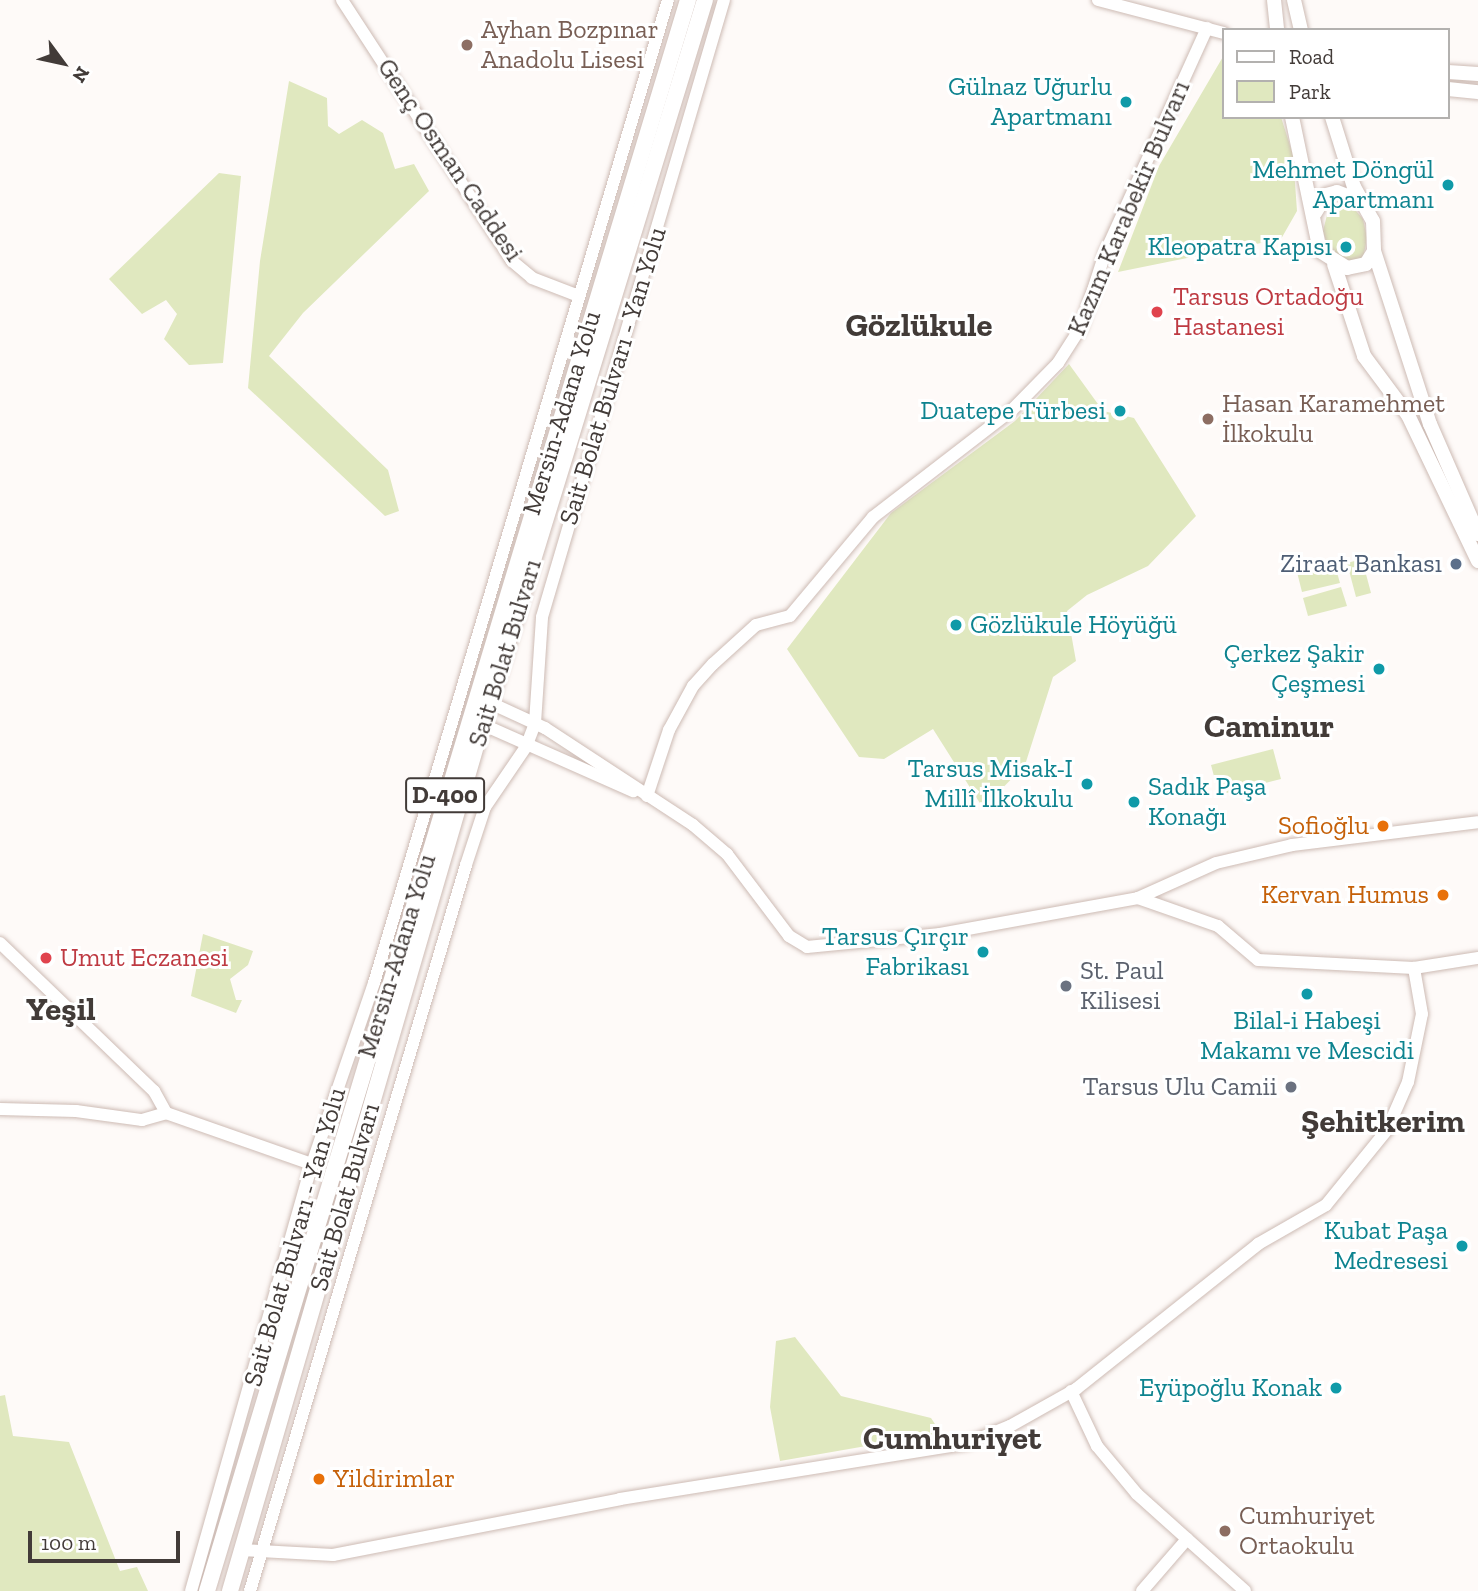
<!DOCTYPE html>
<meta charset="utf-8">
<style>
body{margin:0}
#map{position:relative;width:1478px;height:1591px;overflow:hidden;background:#fefaf8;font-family:"Zilla Slab",serif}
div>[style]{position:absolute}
.green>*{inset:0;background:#e0e8bf}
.roads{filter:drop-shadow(0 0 2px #cdbbb4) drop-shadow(0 0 2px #cdbbb4)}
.tertiary>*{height:12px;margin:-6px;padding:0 6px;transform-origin:6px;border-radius:6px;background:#fff}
.secondary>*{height:14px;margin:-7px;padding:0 7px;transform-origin:7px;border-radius:7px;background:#fff}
.trunk>*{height:16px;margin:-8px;padding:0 8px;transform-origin:8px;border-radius:8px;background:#fff}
.dots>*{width:19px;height:19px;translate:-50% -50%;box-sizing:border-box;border:4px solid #fff;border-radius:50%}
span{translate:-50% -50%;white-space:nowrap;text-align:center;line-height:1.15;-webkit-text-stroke:6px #fff;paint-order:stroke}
.shield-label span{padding:2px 5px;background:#fff;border:2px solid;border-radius:5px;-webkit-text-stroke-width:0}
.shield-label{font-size:24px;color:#423b38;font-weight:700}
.education-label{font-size:26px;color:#785e54}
.left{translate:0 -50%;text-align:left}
.culture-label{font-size:26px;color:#0d838f}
.right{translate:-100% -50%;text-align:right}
.street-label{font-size:26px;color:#423b38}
.health-label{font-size:26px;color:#be3a42}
.service-label{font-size:26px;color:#4e5e75}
.food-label{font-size:26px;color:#c56008}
.worship-label{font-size:26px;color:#5b616d}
.district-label{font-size:33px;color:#423b38;font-weight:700}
.legend{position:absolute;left:1222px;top:28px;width:228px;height:91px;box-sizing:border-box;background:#fff;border:2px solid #b3b1af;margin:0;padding:9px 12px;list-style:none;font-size:21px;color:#423b38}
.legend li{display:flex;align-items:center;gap:14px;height:35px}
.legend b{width:35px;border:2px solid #b3b1af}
.north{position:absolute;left:28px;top:28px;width:70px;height:70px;-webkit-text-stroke:5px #fff;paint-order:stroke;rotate:123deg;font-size:19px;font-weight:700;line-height:28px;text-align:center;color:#423b38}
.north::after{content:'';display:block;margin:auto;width:24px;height:32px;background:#423b38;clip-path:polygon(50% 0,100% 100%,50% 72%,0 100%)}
.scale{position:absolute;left:28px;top:1531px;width:152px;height:32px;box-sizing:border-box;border:4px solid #423b38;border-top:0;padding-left:9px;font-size:21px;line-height:24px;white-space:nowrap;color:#423b38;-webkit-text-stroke:5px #fff;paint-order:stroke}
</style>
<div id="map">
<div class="green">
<i style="clip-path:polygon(1224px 55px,1224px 117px,1281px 117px,1293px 155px,1297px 211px,1281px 239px,1118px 272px,1159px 166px)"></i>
<i style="clip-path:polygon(289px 81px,327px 98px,328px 126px,339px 134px,362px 120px,383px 133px,395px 169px,414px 164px,429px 191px,303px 313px,269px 356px,388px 470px,399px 511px,385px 516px,248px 388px,260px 261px)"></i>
<i style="clip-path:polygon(219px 173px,241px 176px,223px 363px,189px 365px,164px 339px,177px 314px,166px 300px,142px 314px,109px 279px)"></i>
<i style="clip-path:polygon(1351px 205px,1363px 219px,1367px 238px,1363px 259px,1352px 263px,1329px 251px,1323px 231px,1328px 211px)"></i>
<i style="clip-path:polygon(1069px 364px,1103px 411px,1134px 418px,1196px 516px,1148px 566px,1087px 595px,1067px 611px,1076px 661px,1053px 677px,1025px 765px,983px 808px,933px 729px,884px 759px,859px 757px,787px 649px,891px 513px,1015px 421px)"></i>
<i style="clip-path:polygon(1362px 559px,1371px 593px,1356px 597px,1347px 563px)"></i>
<i style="clip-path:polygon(1334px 562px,1340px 583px,1302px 592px,1297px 572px)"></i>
<i style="clip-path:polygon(1341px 587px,1347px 606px,1308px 616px,1303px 598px)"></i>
<i style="clip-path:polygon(1273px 749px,1281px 779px,1219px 795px,1211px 765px)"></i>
<i style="clip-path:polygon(203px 934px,253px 951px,248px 965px,230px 979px,236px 1000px,242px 1000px,236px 1013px,191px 996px)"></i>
<i style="clip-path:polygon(795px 1337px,841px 1396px,931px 1418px,941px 1433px,780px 1461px,770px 1407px,776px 1341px)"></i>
<i style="clip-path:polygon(5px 1395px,13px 1436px,69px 1442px,120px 1571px,137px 1567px,148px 1591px,0 1591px,0 1396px)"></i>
</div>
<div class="roads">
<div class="tertiary">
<i style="left:342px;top:0;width:311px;rotate:56.9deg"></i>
<i style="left:512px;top:261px;width:26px;rotate:40deg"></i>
<i style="left:532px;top:278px;width:50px;rotate:21deg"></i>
<i style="left:1098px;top:0;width:130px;rotate:14.7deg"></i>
<i style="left:484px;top:700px;width:67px;rotate:24.7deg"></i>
<i style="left:545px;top:728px;width:177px;rotate:33.2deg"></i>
<i style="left:693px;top:825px;width:45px;rotate:40.5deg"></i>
<i style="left:727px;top:854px;width:103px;rotate:52.9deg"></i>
<i style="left:789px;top:936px;width:21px;rotate:31deg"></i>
<i style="left:807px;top:947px;width:134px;rotate:-5.6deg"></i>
<i style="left:940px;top:934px;width:201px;rotate:-10.3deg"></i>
<i style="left:1138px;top:898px;width:85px;rotate:-24.2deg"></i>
<i style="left:1216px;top:863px;width:78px;rotate:-13.3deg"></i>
<i style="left:1292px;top:845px;width:187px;rotate:-7deg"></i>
<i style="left:477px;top:722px;width:171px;rotate:23.9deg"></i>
<i style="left:647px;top:796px;width:70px;rotate:-71.6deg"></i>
<i style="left:669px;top:730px;width:50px;rotate:-61.4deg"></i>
<i style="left:693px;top:686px;width:30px;rotate:-48deg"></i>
<i style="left:713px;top:664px;width:58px;rotate:-42.2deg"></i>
<i style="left:756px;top:625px;width:35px;rotate:-15deg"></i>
<i style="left:790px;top:616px;width:129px;rotate:-50deg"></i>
<i style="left:873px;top:517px;width:175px;rotate:-37.6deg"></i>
<i style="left:1012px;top:410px;width:66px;rotate:-45.6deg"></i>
<i style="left:1058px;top:363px;width:43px;rotate:-57.4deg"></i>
<i style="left:1081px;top:327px;width:78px;rotate:-72deg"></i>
<i style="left:1105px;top:253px;width:247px;rotate:-65.6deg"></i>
<i style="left:1138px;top:898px;width:85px;rotate:19.3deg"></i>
<i style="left:1218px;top:926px;width:52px;rotate:40.4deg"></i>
<i style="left:1258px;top:960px;width:156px;rotate:2.9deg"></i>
<i style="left:1414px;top:968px;width:65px;rotate:-8.9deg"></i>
<i style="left:0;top:943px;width:214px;rotate:43.9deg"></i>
<i style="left:154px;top:1091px;width:25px;rotate:61deg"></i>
<i style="left:0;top:1109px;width:76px;rotate:1.5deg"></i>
<i style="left:76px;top:1111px;width:67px;rotate:7.8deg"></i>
<i style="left:142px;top:1120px;width:25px;rotate:-16deg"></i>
<i style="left:166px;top:1113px;width:155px;rotate:19.3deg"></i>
<i style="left:1071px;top:1391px;width:61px;rotate:64.7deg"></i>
<i style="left:1097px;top:1446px;width:62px;rotate:50.2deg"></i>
<i style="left:1137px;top:1494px;width:145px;rotate:41.9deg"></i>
<i style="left:242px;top:1550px;width:91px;rotate:3.1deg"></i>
<i style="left:333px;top:1555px;width:292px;rotate:-11deg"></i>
<i style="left:620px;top:1499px;width:352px;rotate:-9.1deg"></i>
<i style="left:968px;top:1443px;width:45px;rotate:-22deg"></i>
<i style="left:1010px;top:1426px;width:76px;rotate:-29.3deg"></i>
<i style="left:1076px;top:1389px;width:233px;rotate:-38.5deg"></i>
<i style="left:1258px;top:1244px;width:78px;rotate:-29.8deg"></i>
<i style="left:1326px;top:1205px;width:97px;rotate:-50.9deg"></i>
<i style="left:1387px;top:1130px;width:52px;rotate:-66.4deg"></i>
<i style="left:1408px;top:1082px;width:69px;rotate:-78.4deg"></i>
<i style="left:1422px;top:1014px;width:47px;rotate:-99.9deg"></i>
<i style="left:191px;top:1591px;width:444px;rotate:-74.2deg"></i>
<i style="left:312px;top:1164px;width:191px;rotate:-71.1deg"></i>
<i style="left:374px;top:983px;width:1026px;rotate:-73.35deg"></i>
<i style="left:250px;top:1591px;width:757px;rotate:-73.43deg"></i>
<i style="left:466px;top:865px;width:61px;rotate:-71.9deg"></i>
<i style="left:485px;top:807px;width:73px;rotate:-55.7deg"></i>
<i style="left:526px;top:747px;width:26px;rotate:-69deg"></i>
<i style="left:535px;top:723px;width:106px;rotate:-86.2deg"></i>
<i style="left:542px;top:617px;width:643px;rotate:-73.57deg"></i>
<i style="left:1142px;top:1591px;width:69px;rotate:-49.1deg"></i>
</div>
<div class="secondary">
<i style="left:1274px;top:0;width:30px;rotate:84deg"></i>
<i style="left:1294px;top:0;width:31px;rotate:77deg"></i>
<i style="left:1448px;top:72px;width:30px;rotate:4deg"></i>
<i style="left:1448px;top:89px;width:30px;rotate:6deg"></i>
<i style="left:1292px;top:117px;width:137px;rotate:78.2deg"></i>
<i style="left:1320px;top:251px;width:32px;rotate:32deg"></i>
<i style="left:1347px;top:268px;width:19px;rotate:-12deg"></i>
<i style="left:1366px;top:264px;width:15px;rotate:-58deg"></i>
<i style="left:1332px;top:117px;width:73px;rotate:72.6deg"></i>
<i style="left:1354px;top:187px;width:39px;rotate:61deg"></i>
<i style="left:1373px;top:221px;width:30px;rotate:88deg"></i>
<i style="left:1374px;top:251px;width:182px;rotate:72.1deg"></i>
<i style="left:1430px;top:424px;width:120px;rotate:66.4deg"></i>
<i style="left:1315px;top:213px;width:21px;rotate:-59deg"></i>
<i style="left:1326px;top:195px;width:11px;rotate:-15deg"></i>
<i style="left:1337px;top:192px;width:26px;rotate:21deg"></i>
<i style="left:1334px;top:264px;width:97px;rotate:71.9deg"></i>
<i style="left:1364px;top:356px;width:74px;rotate:53.3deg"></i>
<i style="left:1408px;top:415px;width:162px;rotate:64.4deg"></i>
</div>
<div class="trunk">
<i style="left:207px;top:1591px;width:1662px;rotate:-73.18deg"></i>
<i style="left:230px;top:1591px;width:880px;rotate:-73.77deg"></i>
<i style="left:476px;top:746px;width:780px;rotate:-72.94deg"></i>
</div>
</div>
<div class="dots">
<i style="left:467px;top:45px;background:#8d6e63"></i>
<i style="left:1126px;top:102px;background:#0f9aa8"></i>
<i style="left:1448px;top:185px;background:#0f9aa8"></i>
<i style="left:1346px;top:247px;background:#0f9aa8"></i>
<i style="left:1157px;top:312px;background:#e0444e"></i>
<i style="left:1120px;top:411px;background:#0f9aa8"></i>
<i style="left:1208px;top:419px;background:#8d6e63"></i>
<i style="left:1456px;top:564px;background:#5c6f8a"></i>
<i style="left:956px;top:625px;background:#0f9aa8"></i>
<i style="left:1379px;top:669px;background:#0f9aa8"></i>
<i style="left:1087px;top:784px;background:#0f9aa8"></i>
<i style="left:1134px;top:802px;background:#0f9aa8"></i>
<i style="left:1383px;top:826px;background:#e8710a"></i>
<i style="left:1443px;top:895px;background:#e8710a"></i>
<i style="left:983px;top:952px;background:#0f9aa8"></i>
<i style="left:46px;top:958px;background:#e0444e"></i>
<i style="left:1066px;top:986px;background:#6b7280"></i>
<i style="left:1307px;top:994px;background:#0f9aa8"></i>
<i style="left:1291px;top:1087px;background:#6b7280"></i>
<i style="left:1462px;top:1246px;background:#0f9aa8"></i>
<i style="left:1336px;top:1388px;background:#0f9aa8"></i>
<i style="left:319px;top:1479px;background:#e8710a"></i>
<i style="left:1225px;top:1531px;background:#8d6e63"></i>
</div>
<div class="shield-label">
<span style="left:445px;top:795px">D-400</span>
</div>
<div class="education-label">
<span class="left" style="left:481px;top:45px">Ayhan Bozpınar<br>Anadolu Lisesi</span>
<span class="left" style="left:1222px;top:419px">Hasan Karamehmet<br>İlkokulu</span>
<span class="left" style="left:1239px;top:1531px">Cumhuriyet<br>Ortaokulu</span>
</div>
<div class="culture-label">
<span class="right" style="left:1112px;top:102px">Gülnaz Uğurlu<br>Apartmanı</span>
<span class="right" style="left:1434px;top:185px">Mehmet Döngül<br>Apartmanı</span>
<span class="right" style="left:1332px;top:247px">Kleopatra Kapısı</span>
<span class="right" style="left:1106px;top:411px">Duatepe Türbesi</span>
<span class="left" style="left:970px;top:625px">Gözlükule Höyüğü</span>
<span class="right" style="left:1365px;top:669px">Çerkez Şakir<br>Çeşmesi</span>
<span class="right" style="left:1073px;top:784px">Tarsus Misak-I<br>Millî İlkokulu</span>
<span class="left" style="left:1148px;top:802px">Sadık Paşa<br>Konağı</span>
<span class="right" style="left:969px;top:952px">Tarsus Çırçır<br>Fabrikası</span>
<span style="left:1307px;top:1036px">Bilal-i Habeşi<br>Makamı ve Mescidi</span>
<span class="right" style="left:1448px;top:1246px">Kubat Paşa<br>Medresesi</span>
<span class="right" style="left:1322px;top:1388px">Eyüpoğlu Konak</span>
</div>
<div class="street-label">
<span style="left:450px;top:160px;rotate:56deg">Genç Osman Caddesi</span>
<span style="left:1129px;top:208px;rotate:-67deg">Kazım Karabekir Bulvarı</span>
<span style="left:613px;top:376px;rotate:-73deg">Sait Bolat Bulvarı - Yan Yolu</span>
<span style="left:562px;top:413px;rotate:-73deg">Mersin-Adana Yolu</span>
<span style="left:505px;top:653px;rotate:-73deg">Sait Bolat Bulvarı</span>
<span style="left:397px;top:956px;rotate:-73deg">Mersin-Adana Yolu</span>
<span style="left:345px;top:1197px;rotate:-74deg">Sait Bolat Bulvarı</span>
<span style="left:295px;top:1237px;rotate:-74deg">Sait Bolat Bulvarı - Yan Yolu</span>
</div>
<div class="health-label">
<span class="left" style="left:1173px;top:312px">Tarsus Ortadoğu<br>Hastanesi</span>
<span class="left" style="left:60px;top:958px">Umut Eczanesi</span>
</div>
<div class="service-label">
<span class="right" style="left:1442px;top:564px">Ziraat Bankası</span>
</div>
<div class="food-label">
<span class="right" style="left:1369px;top:826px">Sofioğlu</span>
<span class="right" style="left:1429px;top:895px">Kervan Humus</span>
<span class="left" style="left:333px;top:1479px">Yildirimlar</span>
</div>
<div class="worship-label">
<span class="left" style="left:1080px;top:986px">St. Paul<br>Kilisesi</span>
<span class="right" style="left:1277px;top:1087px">Tarsus Ulu Camii</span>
</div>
<div class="district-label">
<span style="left:919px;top:325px">Gözlükule</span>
<span style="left:1269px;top:726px">Caminur</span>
<span style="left:61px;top:1009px">Yeşil</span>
<span style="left:1383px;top:1121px">Şehitkerim</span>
<span style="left:952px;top:1438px">Cumhuriyet</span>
</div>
<ul class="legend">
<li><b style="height:9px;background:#fff"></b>Road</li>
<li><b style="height:19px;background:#e0e8bf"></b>Park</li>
</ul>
<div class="north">N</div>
<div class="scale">100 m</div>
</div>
